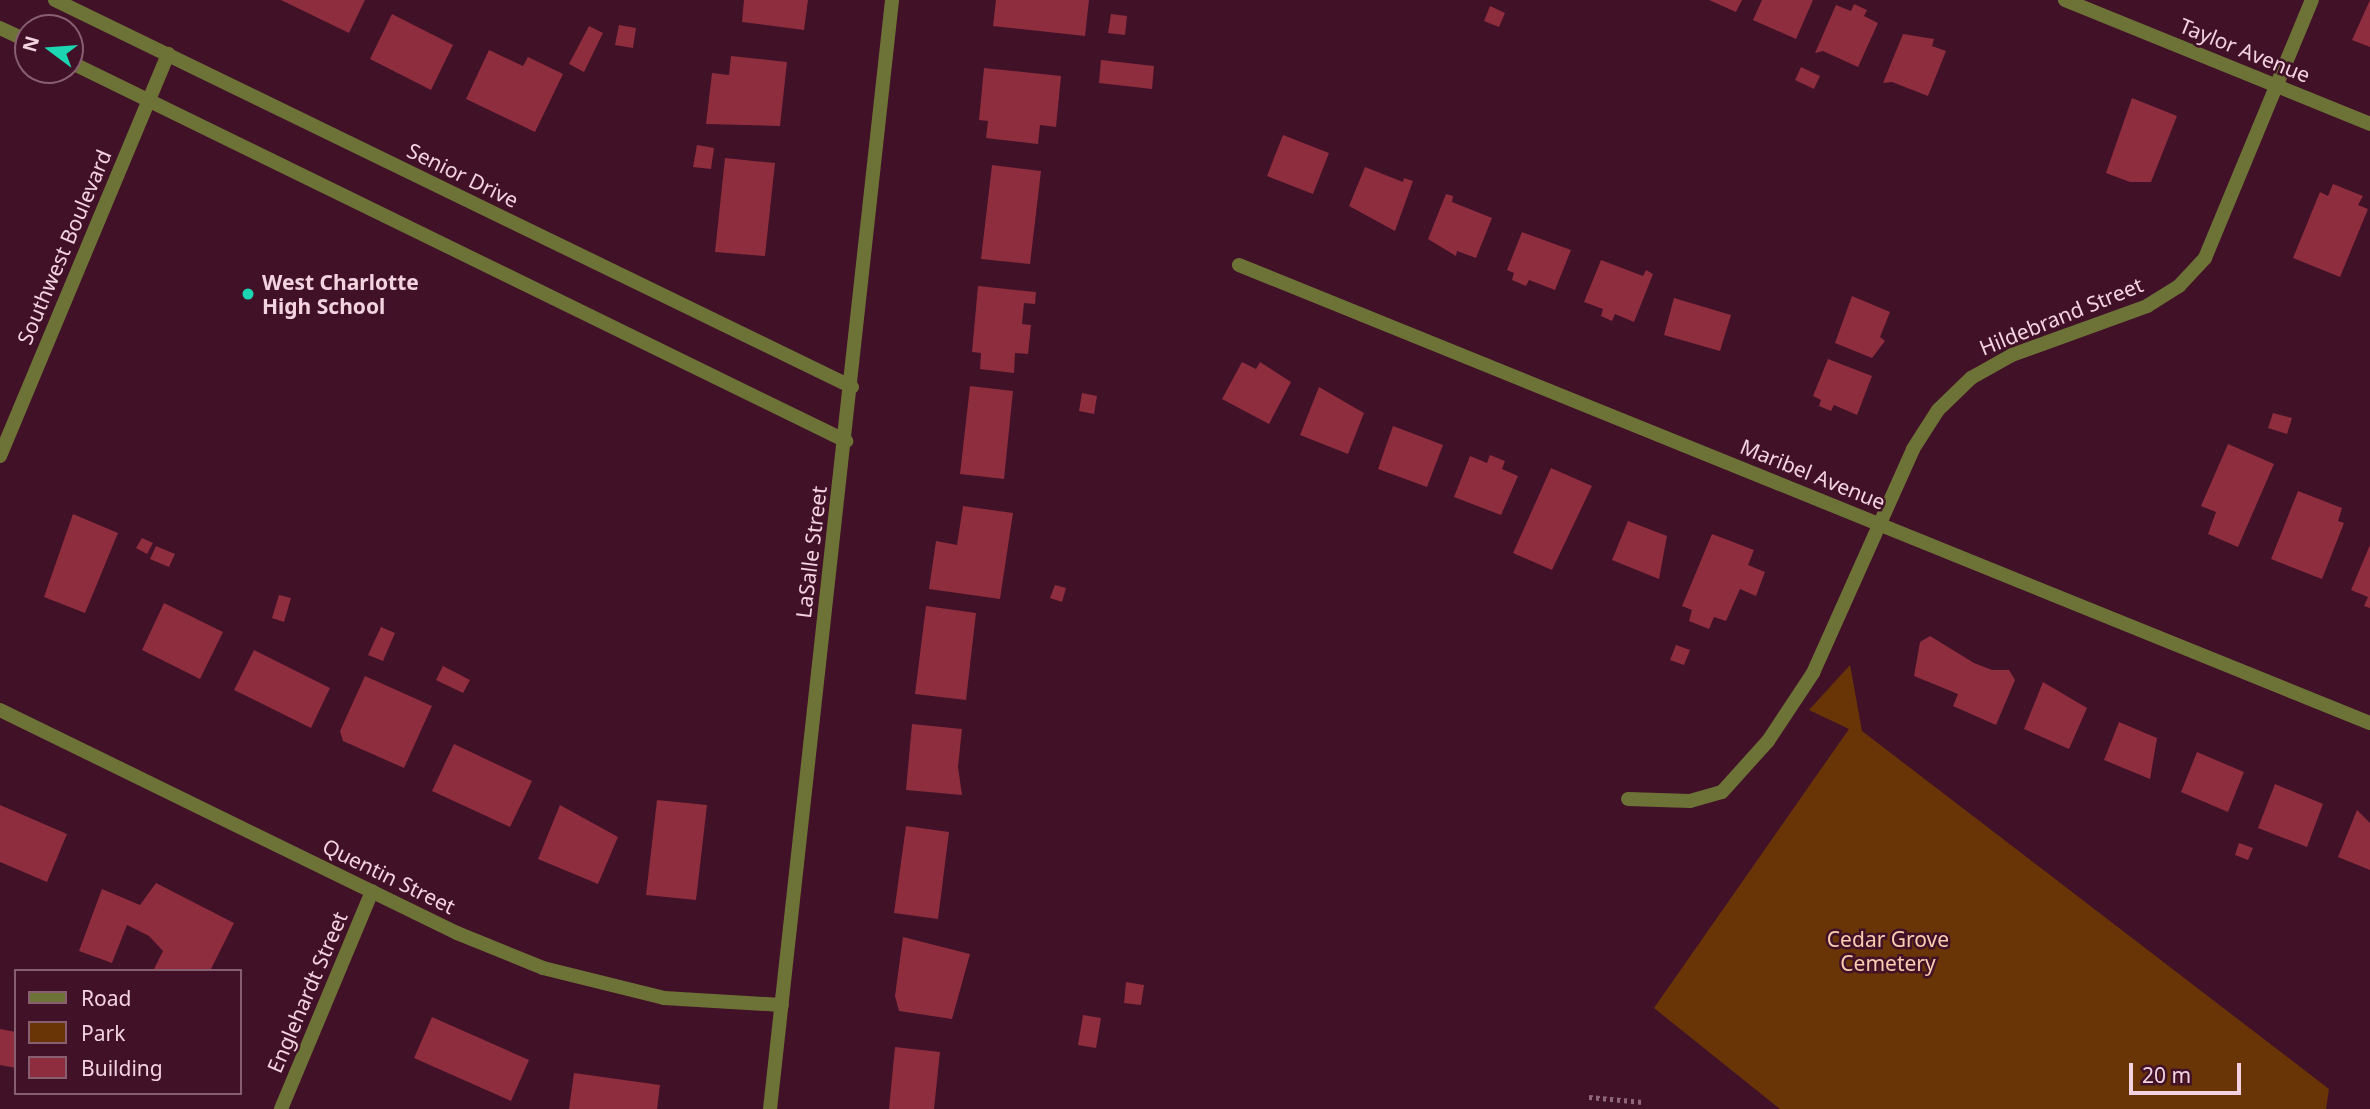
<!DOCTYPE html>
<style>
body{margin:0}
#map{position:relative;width:2370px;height:1109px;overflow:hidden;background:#411128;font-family:"Noto Sans",sans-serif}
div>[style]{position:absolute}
.green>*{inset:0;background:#693507}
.building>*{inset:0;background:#8d2d3d}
.path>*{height:4.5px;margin-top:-2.25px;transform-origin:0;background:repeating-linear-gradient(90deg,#906779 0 3.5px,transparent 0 7px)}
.minor>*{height:14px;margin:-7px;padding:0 7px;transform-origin:7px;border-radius:7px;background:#6d7336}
.dots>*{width:19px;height:19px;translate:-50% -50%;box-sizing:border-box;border:4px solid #411128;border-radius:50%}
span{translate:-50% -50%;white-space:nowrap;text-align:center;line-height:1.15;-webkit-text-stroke:5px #411128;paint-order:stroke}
.street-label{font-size:21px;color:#f3d3df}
.poi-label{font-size:21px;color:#f3d3df;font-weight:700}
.left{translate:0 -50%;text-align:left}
.park-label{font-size:21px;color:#facdb0}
.legend{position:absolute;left:14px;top:969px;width:228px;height:126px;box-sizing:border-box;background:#411128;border:2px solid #885f71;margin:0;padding:9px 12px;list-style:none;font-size:21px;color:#f3d3df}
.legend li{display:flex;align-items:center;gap:14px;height:35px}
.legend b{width:35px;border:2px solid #885f71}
.north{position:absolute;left:14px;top:14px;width:70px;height:70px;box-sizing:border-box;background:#411128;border:2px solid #885f71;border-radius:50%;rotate:286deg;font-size:19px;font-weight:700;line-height:28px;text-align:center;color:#f3d3df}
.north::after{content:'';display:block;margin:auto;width:24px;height:32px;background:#1cd5b1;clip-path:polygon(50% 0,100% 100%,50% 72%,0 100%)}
.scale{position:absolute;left:2129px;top:1063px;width:112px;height:32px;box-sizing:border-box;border:4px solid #f3d3df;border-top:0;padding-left:9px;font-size:21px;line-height:24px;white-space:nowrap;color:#f3d3df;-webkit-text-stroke:5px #411128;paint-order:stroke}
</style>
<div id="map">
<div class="green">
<i style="clip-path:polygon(1850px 665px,1862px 731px,2329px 1089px,2326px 1109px,1780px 1109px,1654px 1008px,1849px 729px,1809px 710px)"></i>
</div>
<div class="building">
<i style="clip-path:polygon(281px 0,365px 0,349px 33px)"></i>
<i style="clip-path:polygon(744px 0,808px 0,804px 30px,742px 22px)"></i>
<i style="clip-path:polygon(996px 0,1089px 0,1085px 36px,993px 26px)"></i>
<i style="clip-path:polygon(1709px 0,1742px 0,1736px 12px)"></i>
<i style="clip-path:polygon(1762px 0,1813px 0,1796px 39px,1753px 20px)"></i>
<i style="clip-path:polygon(2370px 0,2370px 47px,2352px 40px)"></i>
<i style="clip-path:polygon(1854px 4px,1867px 10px,1864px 16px,1878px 23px,1858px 67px,1823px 51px,1815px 53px,1836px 5px,1851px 11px)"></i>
<i style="clip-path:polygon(1490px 6px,1505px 13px,1499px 27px,1484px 21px)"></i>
<i style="clip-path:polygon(392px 14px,453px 45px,431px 90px,370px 59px)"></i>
<i style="clip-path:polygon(1111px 14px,1127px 16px,1125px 35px,1108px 33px)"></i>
<i style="clip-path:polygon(619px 25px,636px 28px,633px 48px,615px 45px)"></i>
<i style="clip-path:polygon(589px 26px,603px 33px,584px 72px,569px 64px)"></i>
<i style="clip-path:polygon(1903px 34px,1934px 39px,1932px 46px,1946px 51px,1928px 96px,1892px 82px,1883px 83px)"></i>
<i style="clip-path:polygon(489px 50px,523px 66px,528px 57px,563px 74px,535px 132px,466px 99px)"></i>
<i style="clip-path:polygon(731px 56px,787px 62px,780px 126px,706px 124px,712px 73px,729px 75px)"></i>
<i style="clip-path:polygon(1101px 60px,1154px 66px,1152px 89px,1099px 83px)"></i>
<i style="clip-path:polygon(1801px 67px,1820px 76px,1814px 89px,1795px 80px)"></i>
<i style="clip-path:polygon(984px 68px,1061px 76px,1056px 127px,1040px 125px,1038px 144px,986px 138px,988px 121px,979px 120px)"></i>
<i style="clip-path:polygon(2132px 98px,2177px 116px,2151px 182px,2130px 182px,2106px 173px)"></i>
<i style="clip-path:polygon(1283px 135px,1329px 153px,1313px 194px,1267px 176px)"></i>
<i style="clip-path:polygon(697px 145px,714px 148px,711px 169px,693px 167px)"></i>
<i style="clip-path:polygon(725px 158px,775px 163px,765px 256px,715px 252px)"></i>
<i style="clip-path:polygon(992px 165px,1041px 171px,1030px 264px,981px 259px)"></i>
<i style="clip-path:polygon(1365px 167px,1403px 182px,1404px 178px,1413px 181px,1395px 231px,1349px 206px)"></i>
<i style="clip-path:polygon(2333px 184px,2363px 196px,2358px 205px,2368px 209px,2340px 277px,2293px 258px,2320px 192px,2328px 196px)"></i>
<i style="clip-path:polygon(1446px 194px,1453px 196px,1452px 202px,1492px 218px,1476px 258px,1457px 251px,1456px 256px,1428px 239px)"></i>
<i style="clip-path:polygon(1522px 232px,1571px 250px,1555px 290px,1529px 280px,1526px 286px,1512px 280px,1514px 273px,1507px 270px)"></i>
<i style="clip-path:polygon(1601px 260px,1643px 276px,1646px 270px,1653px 274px,1634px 322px,1615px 314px,1612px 321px,1601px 316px,1603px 309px,1584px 302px)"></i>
<i style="clip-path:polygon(978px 286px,1036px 292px,1035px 304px,1024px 303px,1022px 324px,1031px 325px,1028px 354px,1015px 353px,1014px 373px,980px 369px,981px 353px,972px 352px)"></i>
<i style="clip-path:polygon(1852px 296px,1890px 312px,1880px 337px,1885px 341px,1872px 358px,1835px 343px)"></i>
<i style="clip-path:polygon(1674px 298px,1731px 315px,1720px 351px,1664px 335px)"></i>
<i style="clip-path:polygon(1828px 359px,1872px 376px,1857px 415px,1834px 405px,1831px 411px,1819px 406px,1821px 400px,1813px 396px)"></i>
<i style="clip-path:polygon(1242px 362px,1256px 369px,1260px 362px,1291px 382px,1269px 424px,1222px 399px)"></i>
<i style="clip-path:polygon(970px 386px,1013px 391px,1004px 479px,960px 474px)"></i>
<i style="clip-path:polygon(1319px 387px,1364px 413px,1348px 454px,1300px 435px)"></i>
<i style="clip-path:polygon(1082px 393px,1097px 396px,1094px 414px,1079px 411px)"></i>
<i style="clip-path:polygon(2273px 413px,2292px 418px,2287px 434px,2268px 428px)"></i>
<i style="clip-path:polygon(1393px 426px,1443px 445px,1427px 487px,1378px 469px)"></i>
<i style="clip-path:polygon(2228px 444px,2274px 464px,2238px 547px,2208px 534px,2216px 512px,2201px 506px)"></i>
<i style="clip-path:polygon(1490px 455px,1505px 461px,1502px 469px,1518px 476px,1501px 515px,1454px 497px,1470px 456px,1487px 463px)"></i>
<i style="clip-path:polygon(1551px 468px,1592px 486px,1552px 570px,1513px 553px)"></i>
<i style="clip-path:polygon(2298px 491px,2342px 508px,2338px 521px,2344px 523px,2322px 579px,2271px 559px)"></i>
<i style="clip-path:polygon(963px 506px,1013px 513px,1000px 599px,929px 589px,936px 541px,957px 545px)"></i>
<i style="clip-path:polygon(73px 514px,118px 533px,85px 613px,44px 597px)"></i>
<i style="clip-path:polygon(1628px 521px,1667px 536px,1659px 579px,1612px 560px)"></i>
<i style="clip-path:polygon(1712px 534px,1754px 550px,1748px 565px,1765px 572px,1756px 596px,1740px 589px,1726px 621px,1714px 617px,1709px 629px,1689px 621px,1692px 610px,1682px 606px)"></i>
<i style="clip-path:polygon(142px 538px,153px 543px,147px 554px,136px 548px)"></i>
<i style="clip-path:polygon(2370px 545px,2370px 608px,2364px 606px,2368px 597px,2351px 590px)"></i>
<i style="clip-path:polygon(156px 546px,175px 554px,169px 567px,150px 559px)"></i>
<i style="clip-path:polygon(1055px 585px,1066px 588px,1062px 602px,1050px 598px)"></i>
<i style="clip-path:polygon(279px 595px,291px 598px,284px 622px,272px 618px)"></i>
<i style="clip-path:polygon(164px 603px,223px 632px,200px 679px,142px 650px)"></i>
<i style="clip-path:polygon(926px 606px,976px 613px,966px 700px,915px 694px)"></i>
<i style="clip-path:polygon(381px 627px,395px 633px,383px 661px,368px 655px)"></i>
<i style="clip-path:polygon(1930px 636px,1974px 663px,1992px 670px,2009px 670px,2015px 680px,1996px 725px,1953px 706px,1958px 694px,1914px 676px,1920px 642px)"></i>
<i style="clip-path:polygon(1676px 645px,1690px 650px,1684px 665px,1670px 660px)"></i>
<i style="clip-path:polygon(254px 650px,330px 688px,311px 728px,234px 690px)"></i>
<i style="clip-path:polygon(443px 666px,470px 680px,463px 693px,436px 680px)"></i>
<i style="clip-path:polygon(365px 676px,432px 706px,404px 768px,343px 741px,340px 731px)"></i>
<i style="clip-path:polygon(2043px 682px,2087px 708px,2069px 749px,2024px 729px)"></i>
<i style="clip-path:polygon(2119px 722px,2157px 738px,2150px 779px,2104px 760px)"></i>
<i style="clip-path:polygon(912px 724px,962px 729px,958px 767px,962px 795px,906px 790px)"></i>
<i style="clip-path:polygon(454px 744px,532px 781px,510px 827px,432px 791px)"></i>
<i style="clip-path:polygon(2197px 752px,2244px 772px,2228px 812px,2181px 792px)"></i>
<i style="clip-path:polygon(2275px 784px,2323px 804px,2307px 847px,2258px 828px)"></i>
<i style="clip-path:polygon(657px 800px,707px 805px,696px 900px,646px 895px)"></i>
<i style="clip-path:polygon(0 805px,67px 834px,47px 882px,0 862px)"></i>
<i style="clip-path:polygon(560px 805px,618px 837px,598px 884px,538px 859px)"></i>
<i style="clip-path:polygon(2357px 810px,2370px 823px,2370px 870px,2338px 857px)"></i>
<i style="clip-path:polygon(906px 826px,949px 832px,938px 919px,894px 913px)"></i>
<i style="clip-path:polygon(2239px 843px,2253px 848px,2248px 860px,2235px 855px)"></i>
<i style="clip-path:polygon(156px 883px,234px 923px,210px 971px,154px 969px,163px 951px,149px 936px,127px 925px,112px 963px,79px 951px,102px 889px,140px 905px)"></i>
<i style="clip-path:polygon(903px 937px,970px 954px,952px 1019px,899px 1011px,895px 996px)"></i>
<i style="clip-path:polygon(1126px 982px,1144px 985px,1141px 1005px,1124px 1003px)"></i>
<i style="clip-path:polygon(1083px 1015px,1101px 1018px,1096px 1048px,1078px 1045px)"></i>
<i style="clip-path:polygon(432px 1017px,529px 1060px,511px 1101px,414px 1058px)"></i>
<i style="clip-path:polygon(0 1029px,16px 1032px,16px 1068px,0 1065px)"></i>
<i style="clip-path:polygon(895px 1047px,940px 1052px,934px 1109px,889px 1109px)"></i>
<i style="clip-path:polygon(574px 1073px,660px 1085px,657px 1109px,569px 1109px)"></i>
</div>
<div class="path">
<i style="left:1589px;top:1097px;width:54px;rotate:5.3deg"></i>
</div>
<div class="minor">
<i style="left:55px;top:0;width:886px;rotate:25.9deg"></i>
<i style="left:2065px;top:0;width:329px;rotate:22.1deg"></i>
<i style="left:0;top:28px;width:31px;rotate:25deg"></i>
<i style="left:70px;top:62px;width:864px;rotate:26.03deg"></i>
<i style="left:1239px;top:265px;width:1220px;rotate:22.05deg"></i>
<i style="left:0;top:456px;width:436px;rotate:-67.3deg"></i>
<i style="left:0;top:710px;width:509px;rotate:26.01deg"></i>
<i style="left:457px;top:933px;width:93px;rotate:22.1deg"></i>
<i style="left:543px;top:968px;width:125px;rotate:13.9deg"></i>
<i style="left:664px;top:998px;width:118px;rotate:3.4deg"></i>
<i style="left:1628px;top:799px;width:62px;rotate:1.8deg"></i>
<i style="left:1690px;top:801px;width:33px;rotate:-16deg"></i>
<i style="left:1722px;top:792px;width:69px;rotate:-48deg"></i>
<i style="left:1768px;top:741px;width:82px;rotate:-56.5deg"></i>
<i style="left:1813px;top:673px;width:245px;rotate:-65.9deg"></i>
<i style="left:1913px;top:449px;width:46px;rotate:-57.3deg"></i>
<i style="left:1938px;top:410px;width:46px;rotate:-44.1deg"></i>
<i style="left:1971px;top:378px;width:47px;rotate:-29.3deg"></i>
<i style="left:2012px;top:355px;width:144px;rotate:-19.9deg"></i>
<i style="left:2147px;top:306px;width:38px;rotate:-32deg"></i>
<i style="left:2179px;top:286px;width:38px;rotate:-47deg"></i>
<i style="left:2205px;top:258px;width:279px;rotate:-67.5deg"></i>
<i style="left:281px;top:1109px;width:236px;rotate:-67.3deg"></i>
<i style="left:770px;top:1109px;width:1116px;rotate:-83.72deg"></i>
</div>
<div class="dots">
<i style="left:248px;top:294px;background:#1cd5b1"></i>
</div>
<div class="street-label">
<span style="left:2245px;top:50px;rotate:22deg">Taylor Avenue</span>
<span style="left:463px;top:175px;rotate:26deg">Senior Drive</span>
<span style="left:64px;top:247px;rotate:-67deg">Southwest Boulevard</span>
<span style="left:2061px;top:316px;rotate:-22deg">Hildebrand Street</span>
<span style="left:1813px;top:474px;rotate:22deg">Maribel Avenue</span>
<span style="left:811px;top:552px;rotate:-83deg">LaSalle Street</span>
<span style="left:389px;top:876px;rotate:26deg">Quentin Street</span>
<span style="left:307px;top:992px;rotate:-67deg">Englehardt Street</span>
</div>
<div class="poi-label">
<span class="left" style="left:262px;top:294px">West Charlotte<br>High School</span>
</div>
<div class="park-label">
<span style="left:1888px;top:951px">Cedar Grove<br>Cemetery</span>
</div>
<ul class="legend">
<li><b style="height:9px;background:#6d7336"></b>Road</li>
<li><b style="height:19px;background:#693507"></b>Park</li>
<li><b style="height:19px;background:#8d2d3d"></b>Building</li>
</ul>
<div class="north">N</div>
<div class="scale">20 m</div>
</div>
